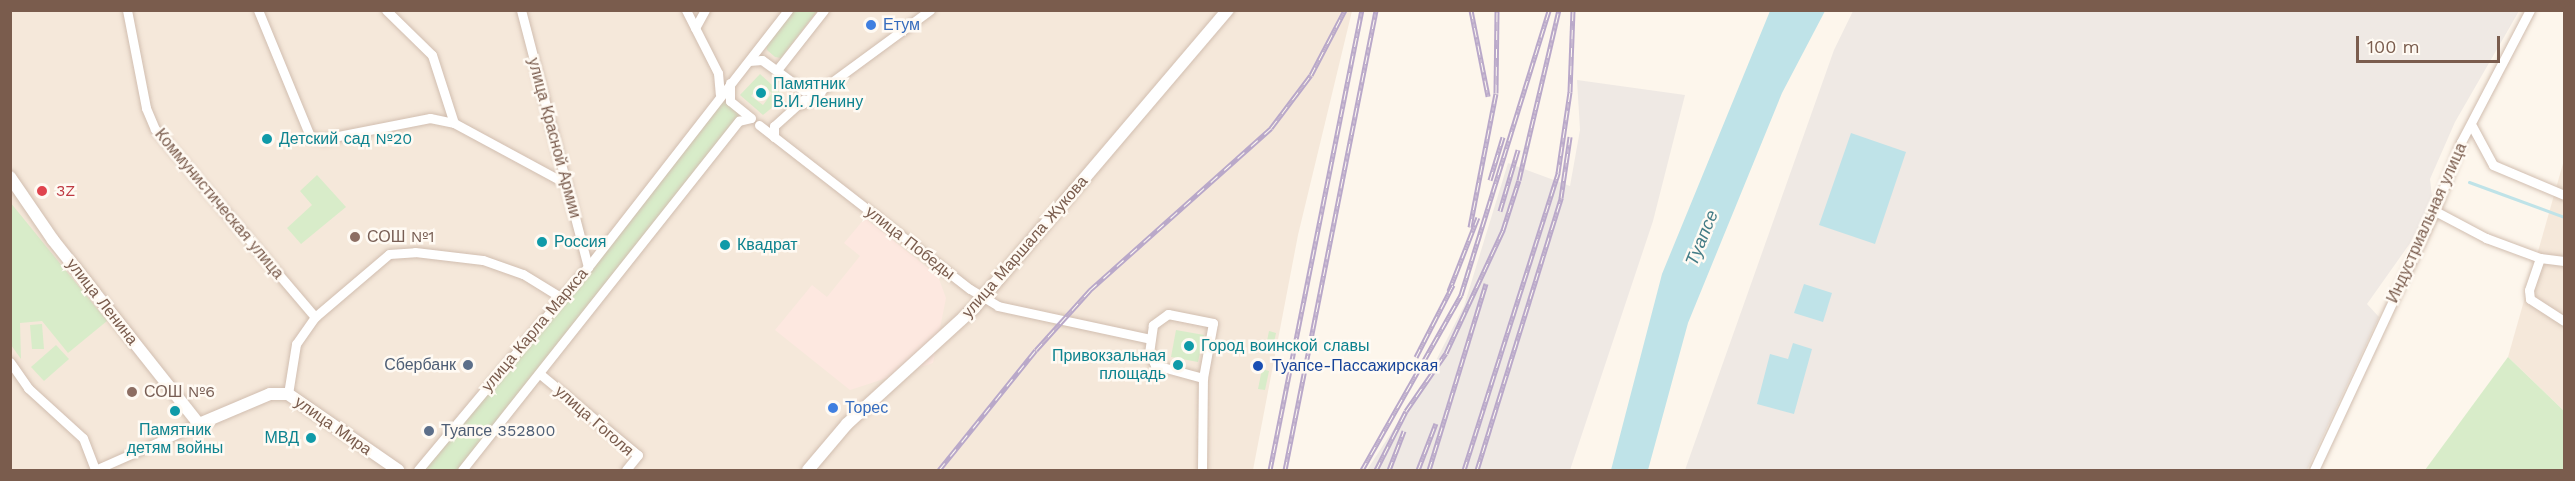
<!DOCTYPE html>
<meta charset="utf-8">
<style>
body{margin:0}
#map{position:relative;width:2575px;height:481px;overflow:hidden;background:#fdf6ec;font-family:"Work Sans",sans-serif}
div>[style]{position:absolute}
.residential>*{inset:0;background:#f5e8da}
.commercial>*{inset:0;background:#fde8e0}
.industrial>*{inset:0;background:#efe9e4}
.green>*{inset:0;background:#d8ecc9}
.water>*{inset:0;background:#bfe3e8}
.stream>*{height:3px;margin:-1.5px;padding:0 1.5px;transform-origin:1.5px;border-radius:1.5px;background:#bfe3e8}
.roads{filter:drop-shadow(0 0 2px #d1beb0) drop-shadow(0 0 2px #d1beb0)}
.minor>*{height:9px;margin:-4.5px;padding:0 4.5px;transform-origin:4.5px;border-radius:4.5px;background:#fff}
.secondary>*{height:12px;margin:-6px;padding:0 6px;transform-origin:6px;border-radius:6px;background:#fff}
.rail>*{height:5px;margin-top:-2.5px;transform-origin:0;background:repeating-linear-gradient(90deg,#fffaf3 0 9px,#b9a8c9 0 18px);box-sizing:border-box;border-block:2px solid #b9a8c9}
.dots>*{width:16px;height:16px;translate:-50% -50%;box-sizing:border-box;border:3px solid #fffaf3;border-radius:50%}
span{translate:-50% -50%;white-space:nowrap;text-align:center;line-height:1.15;-webkit-text-stroke:5px #fffaf3;paint-order:stroke}
.shop-label{font-size:16px;color:#366cbe}
.left{translate:0 -50%;text-align:left}
.culture-label{font-size:16px;color:#0d838f}
.right{translate:-100% -50%;text-align:right}
.street-label{font-size:16px;color:#7a5c4d}
.health-label{font-size:16px;color:#be3a42}
.education-label{font-size:16px;color:#785e54}
.service-label{font-size:16px;color:#4e5e75}
.transit-label{font-size:16px;color:#164399}
.water-label{font-size:18px;color:#437c86;font-style:italic}
.frame{position:absolute;inset:0;border:12px solid #7a5c4d;pointer-events:none}
.scale{position:absolute;left:2356px;top:36px;width:144px;height:27px;box-sizing:border-box;border:3px solid #7a5c4d;border-top:0;padding-left:8px;font-size:18px;line-height:21px;white-space:nowrap;color:#7a5c4d;-webkit-text-stroke:4px #fffaf3;paint-order:stroke}
</style>
<div id="map">
<div class="residential">
<i style="clip-path:polygon(10px 11px,1352px 11px,1298px 235px,1253px 470px,11px 470px)"></i>
<i style="clip-path:polygon(2564px 160px,2564px 411px,2508px 357px)"></i>
</div>
<div class="commercial">
<i style="clip-path:polygon(865px 218px,938px 276px,946px 298px,933px 363px,850px 390px,775px 330px,812px 285px,827px 297px,860px 256px,844px 243px)"></i>
</div>
<div class="industrial">
<i style="clip-path:polygon(1853px 11px,2519px 11px,2455px 122px,2430px 179px,2432px 197px,2413px 239px,2367px 304px,2379px 317px,2307px 470px,1685px 470px,1834px 50px)"></i>
<i style="clip-path:polygon(1577px 80px,1685px 95px,1653px 221px,1570px 470px,1367px 470px,1427px 378px,1464px 306px,1508px 163px,1570px 186px,1580px 130px)"></i>
</div>
<div class="green">
<i style="clip-path:polygon(789px 11px,817px 11px,781px 58px,775px 57px,767px 50px,766px 43px)"></i>
<i style="clip-path:polygon(evenodd,760px 74px,785px 97px,763px 115px,740px 95px,760px 74px,761px 84px,772px 93px,763px 105px,751px 96px,761px 84px)"></i>
<i style="clip-path:polygon(721px 98px,741px 115px,537px 373px,458px 470px,422px 470px)"></i>
<i style="clip-path:polygon(317px 175px,346px 207px,301px 244px,287px 228px,312px 205px,300px 191px)"></i>
<i style="clip-path:polygon(10px 202px,107px 321px,68px 353px,42px 321px,20px 323px,21px 359px,11px 345px)"></i>
<i style="clip-path:polygon(42px 324px,44px 349px,32px 349px,30px 325px)"></i>
<i style="clip-path:polygon(1176px 330px,1204px 335px,1198px 362px,1171px 357px)"></i>
<i style="clip-path:polygon(1269px 331px,1276px 333px,1272px 352px,1265px 351px)"></i>
<i style="clip-path:polygon(56px 345px,69px 359px,44px 381px,31px 367px)"></i>
<i style="clip-path:polygon(2508px 357px,2564px 411px,2564px 470px,2425px 470px)"></i>
<i style="clip-path:polygon(1262px 369px,1269px 371px,1265px 390px,1258px 389px)"></i>
</div>
<div class="water">
<i style="clip-path:polygon(1770px 11px,1825px 11px,1782px 93px,1688px 323px,1648px 470px,1611px 470px,1662px 274px)"></i>
<i style="clip-path:polygon(1851px 133px,1906px 152px,1875px 244px,1819px 225px)"></i>
<i style="clip-path:polygon(1804px 284px,1832px 293px,1823px 322px,1794px 313px)"></i>
<i style="clip-path:polygon(1793px 343px,1812px 349px,1794px 414px,1757px 404px,1770px 354px,1788px 359px)"></i>
</div>
<div class="stream">
<i style="left:2469px;top:182px;width:101px;rotate:20.2deg"></i>
</div>
<div class="roads">
<div class="minor">
<i style="left:127px;top:10px;width:100px;rotate:79deg"></i>
<i style="left:146px;top:108px;width:23px;rotate:67deg"></i>
<i style="left:155px;top:129px;width:247px;rotate:49.6deg"></i>
<i style="left:258px;top:10px;width:136px;rotate:67.6deg"></i>
<i style="left:310px;top:136px;width:13px;rotate:13deg"></i>
<i style="left:323px;top:139px;width:109px;rotate:-11.1deg"></i>
<i style="left:430px;top:118px;width:25px;rotate:12deg"></i>
<i style="left:386px;top:10px;width:64px;rotate:44.4deg"></i>
<i style="left:432px;top:55px;width:71px;rotate:72.1deg"></i>
<i style="left:454px;top:123px;width:128px;rotate:28.4deg"></i>
<i style="left:521px;top:10px;width:266px;rotate:75.4deg"></i>
<i style="left:686px;top:10px;width:71px;rotate:63.1deg"></i>
<i style="left:718px;top:73px;width:21px;rotate:85deg"></i>
<i style="left:695px;top:28px;width:21px;rotate:-61deg"></i>
<i style="left:749px;top:61px;width:13px;rotate:-4deg"></i>
<i style="left:762px;top:60px;width:51px;rotate:36.2deg"></i>
<i style="left:803px;top:90px;width:18px;rotate:6deg"></i>
<i style="left:777px;top:70px;width:76px;rotate:-51.9deg"></i>
<i style="left:730px;top:83px;width:18px;rotate:90deg"></i>
<i style="left:730px;top:101px;width:27px;rotate:39deg"></i>
<i style="left:802px;top:104px;width:159px;rotate:-36.3deg"></i>
<i style="left:759px;top:125px;width:267px;rotate:37.9deg"></i>
<i style="left:970px;top:289px;width:33px;rotate:31deg"></i>
<i style="left:998px;top:306px;width:156px;rotate:12.2deg"></i>
<i style="left:2472px;top:126px;width:44px;rotate:61.7deg"></i>
<i style="left:2493px;top:165px;width:77px;rotate:22.9deg"></i>
<i style="left:774px;top:137px;width:11px;rotate:-90deg"></i>
<i style="left:774px;top:126px;width:40px;rotate:-42deg"></i>
<i style="left:2435px;top:211px;width:58px;rotate:27.9deg"></i>
<i style="left:2486px;top:238px;width:58px;rotate:20.3deg"></i>
<i style="left:2540px;top:258px;width:24px;rotate:7deg"></i>
<i style="left:2540px;top:258px;width:34px;rotate:109deg"></i>
<i style="left:2529px;top:290px;width:9px;rotate:84deg"></i>
<i style="left:2530px;top:299px;width:40px;rotate:32.9deg"></i>
<i style="left:10px;top:362px;width:32px;rotate:55deg"></i>
<i style="left:28px;top:388px;width:74px;rotate:42.3deg"></i>
<i style="left:83px;top:438px;width:33px;rotate:69deg"></i>
<i style="left:540px;top:374px;width:127px;rotate:39.6deg"></i>
<i style="left:638px;top:455px;width:19px;rotate:129deg"></i>
<i style="left:288px;top:394px;width:51px;rotate:-80.9deg"></i>
<i style="left:296px;top:344px;width:33px;rotate:-55deg"></i>
<i style="left:315px;top:317px;width:97px;rotate:-40.4deg"></i>
<i style="left:389px;top:254px;width:26px;rotate:-4deg"></i>
<i style="left:415px;top:252px;width:68px;rotate:6.7deg"></i>
<i style="left:483px;top:260px;width:42px;rotate:19.3deg"></i>
<i style="left:523px;top:274px;width:46px;rotate:31.6deg"></i>
<i style="left:95px;top:470px;width:114px;rotate:-23.9deg"></i>
<i style="left:418px;top:470px;width:265px;rotate:-50.1deg"></i>
<i style="left:588px;top:267px;width:326px;rotate:-52.1deg"></i>
<i style="left:462px;top:470px;width:446px;rotate:-51.6deg"></i>
<i style="left:739px;top:121px;width:12px;rotate:-14deg"></i>
<i style="left:1202px;top:470px;width:92px;rotate:-89.4deg"></i>
<i style="left:1203px;top:378px;width:56px;rotate:-79.7deg"></i>
<i style="left:1213px;top:323px;width:46px;rotate:-168.7deg"></i>
<i style="left:1168px;top:314px;width:19px;rotate:144deg"></i>
<i style="left:1153px;top:325px;width:28px;rotate:98deg"></i>
<i style="left:1149px;top:353px;width:13px;rotate:63deg"></i>
<i style="left:1155px;top:365px;width:50px;rotate:15.2deg"></i>
<i style="left:2314px;top:470px;width:286px;rotate:-65deg"></i>
<i style="left:2435px;top:211px;width:74px;rotate:-69.4deg"></i>
<i style="left:2461px;top:142px;width:149px;rotate:-62.4deg"></i>
</div>
<div class="secondary">
<i style="left:10px;top:177px;width:76px;rotate:55.7deg"></i>
<i style="left:53px;top:240px;width:235px;rotate:51.6deg"></i>
<i style="left:199px;top:424px;width:77px;rotate:-22.9deg"></i>
<i style="left:270px;top:394px;width:18px"></i>
<i style="left:288px;top:394px;width:134px;rotate:34.6deg"></i>
<i style="left:808px;top:470px;width:60px;rotate:-49.7deg"></i>
<i style="left:847px;top:424px;width:172px;rotate:-42.4deg"></i>
<i style="left:974px;top:308px;width:392px;rotate:-49.6deg"></i>
</div>
</div>
<div class="rail">
<i style="left:1471px;top:10px;width:88px;rotate:78.8deg"></i>
<i style="left:1490px;top:180px;width:45px;rotate:-73.2deg"></i>
<i style="left:1500px;top:211px;width:64px;rotate:-73.6deg"></i>
<i style="left:1470px;top:227px;width:136px;rotate:-79deg"></i>
<i style="left:1496px;top:93px;width:83px;rotate:-89.3deg"></i>
<i style="left:1449px;top:291px;width:79px;rotate:-68.6deg"></i>
<i style="left:1416px;top:357px;width:81px;rotate:-62.8deg"></i>
<i style="left:939px;top:470px;width:154px;rotate:-51.1deg"></i>
<i style="left:1036px;top:350px;width:81px;rotate:-48deg"></i>
<i style="left:1090px;top:290px;width:243px;rotate:-41.8deg"></i>
<i style="left:1271px;top:128px;width:66px;rotate:-53deg"></i>
<i style="left:1311px;top:75px;width:73px;rotate:-62.4deg"></i>
<i style="left:1270px;top:470px;width:469px;rotate:-78.7deg"></i>
<i style="left:1285px;top:470px;width:469px;rotate:-78.8deg"></i>
<i style="left:1362px;top:470px;width:201px;rotate:-60.5deg"></i>
<i style="left:1461px;top:295px;width:298px;rotate:-72.8deg"></i>
<i style="left:1376px;top:470px;width:66px;rotate:-63deg"></i>
<i style="left:1406px;top:411px;width:70px;rotate:-55.4deg"></i>
<i style="left:1446px;top:353px;width:136px;rotate:-65.1deg"></i>
<i style="left:1503px;top:230px;width:52px;rotate:-72.3deg"></i>
<i style="left:1519px;top:180px;width:175px;rotate:-76.8deg"></i>
<i style="left:1389px;top:470px;width:42px;rotate:-69deg"></i>
<i style="left:1418px;top:470px;width:50px;rotate:-69deg"></i>
<i style="left:1429px;top:470px;width:195px;rotate:-73deg"></i>
<i style="left:1464px;top:470px;width:312px;rotate:-72.4deg"></i>
<i style="left:1558px;top:173px;width:82px;rotate:-81.6deg"></i>
<i style="left:1570px;top:92px;width:82px;rotate:-87.9deg"></i>
<i style="left:1477px;top:470px;width:285px;rotate:-72.8deg"></i>
<i style="left:1561px;top:198px;width:62px;rotate:-81.6deg"></i>
</div>
<div class="dots">
<i style="left:871px;top:25px;background:#3f7fe0"></i>
<i style="left:761px;top:93px;background:#0f9aa8"></i>
<i style="left:267px;top:139px;background:#0f9aa8"></i>
<i style="left:42px;top:191px;background:#e0444e"></i>
<i style="left:355px;top:237px;background:#8d6e63"></i>
<i style="left:542px;top:242px;background:#0f9aa8"></i>
<i style="left:725px;top:245px;background:#0f9aa8"></i>
<i style="left:1189px;top:346px;background:#0f9aa8"></i>
<i style="left:468px;top:365px;background:#5c6f8a"></i>
<i style="left:1178px;top:365px;background:#0f9aa8"></i>
<i style="left:1258px;top:366px;background:#1a4fb4"></i>
<i style="left:132px;top:392px;background:#8d6e63"></i>
<i style="left:833px;top:408px;background:#3f7fe0"></i>
<i style="left:175px;top:411px;background:#0f9aa8"></i>
<i style="left:429px;top:431px;background:#5c6f8a"></i>
<i style="left:311px;top:438px;background:#0f9aa8"></i>
</div>
<div class="shop-label">
<span class="left" style="left:883px;top:25px">Етум</span>
<span class="left" style="left:845px;top:408px">Торес</span>
</div>
<div class="culture-label">
<span class="left" style="left:773px;top:93px">Памятник<br>В.И. Ленину</span>
<span class="left" style="left:279px;top:139px">Детский сад №20</span>
<span class="left" style="left:554px;top:242px">Россия</span>
<span class="left" style="left:737px;top:245px">Квадрат</span>
<span class="left" style="left:1201px;top:346px">Город воинской славы</span>
<span class="right" style="left:1166px;top:365px">Привокзальная<br>площадь</span>
<span style="left:175px;top:439px">Памятник<br>детям войны</span>
<span class="right" style="left:299px;top:438px">МВД</span>
</div>
<div class="street-label">
<span style="left:554px;top:138px;rotate:75deg">улица Красной Армии</span>
<span style="left:219px;top:204px;rotate:50deg">Коммунистическая улица</span>
<span style="left:2427px;top:223px;rotate:-66deg">Индустриальная улица</span>
<span style="left:910px;top:243px;rotate:38deg">улица Победы</span>
<span style="left:1025px;top:247px;rotate:-49deg">улица Маршала Жукова</span>
<span style="left:102px;top:302px;rotate:52deg">улица Ленина</span>
<span style="left:535px;top:330px;rotate:-50deg">улица Карла Маркса</span>
<span style="left:594px;top:421px;rotate:41deg">улица Гоголя</span>
<span style="left:333px;top:426px;rotate:35deg">улица Мира</span>
</div>
<div class="health-label">
<span class="left" style="left:56px;top:191px">3Z</span>
</div>
<div class="education-label">
<span class="left" style="left:367px;top:237px">СОШ №1</span>
<span class="left" style="left:144px;top:392px">СОШ №6</span>
</div>
<div class="service-label">
<span class="right" style="left:456px;top:365px">Сбербанк</span>
<span class="left" style="left:441px;top:431px">Туапсе 352800</span>
</div>
<div class="transit-label">
<span class="left" style="left:1272px;top:366px">Туапсе-Пассажирская</span>
</div>
<div class="water-label">
<span style="left:1702px;top:238px;rotate:-68deg">Туапсе</span>
</div>
<div class="frame"></div>
<div class="scale">100 m</div>
</div>
